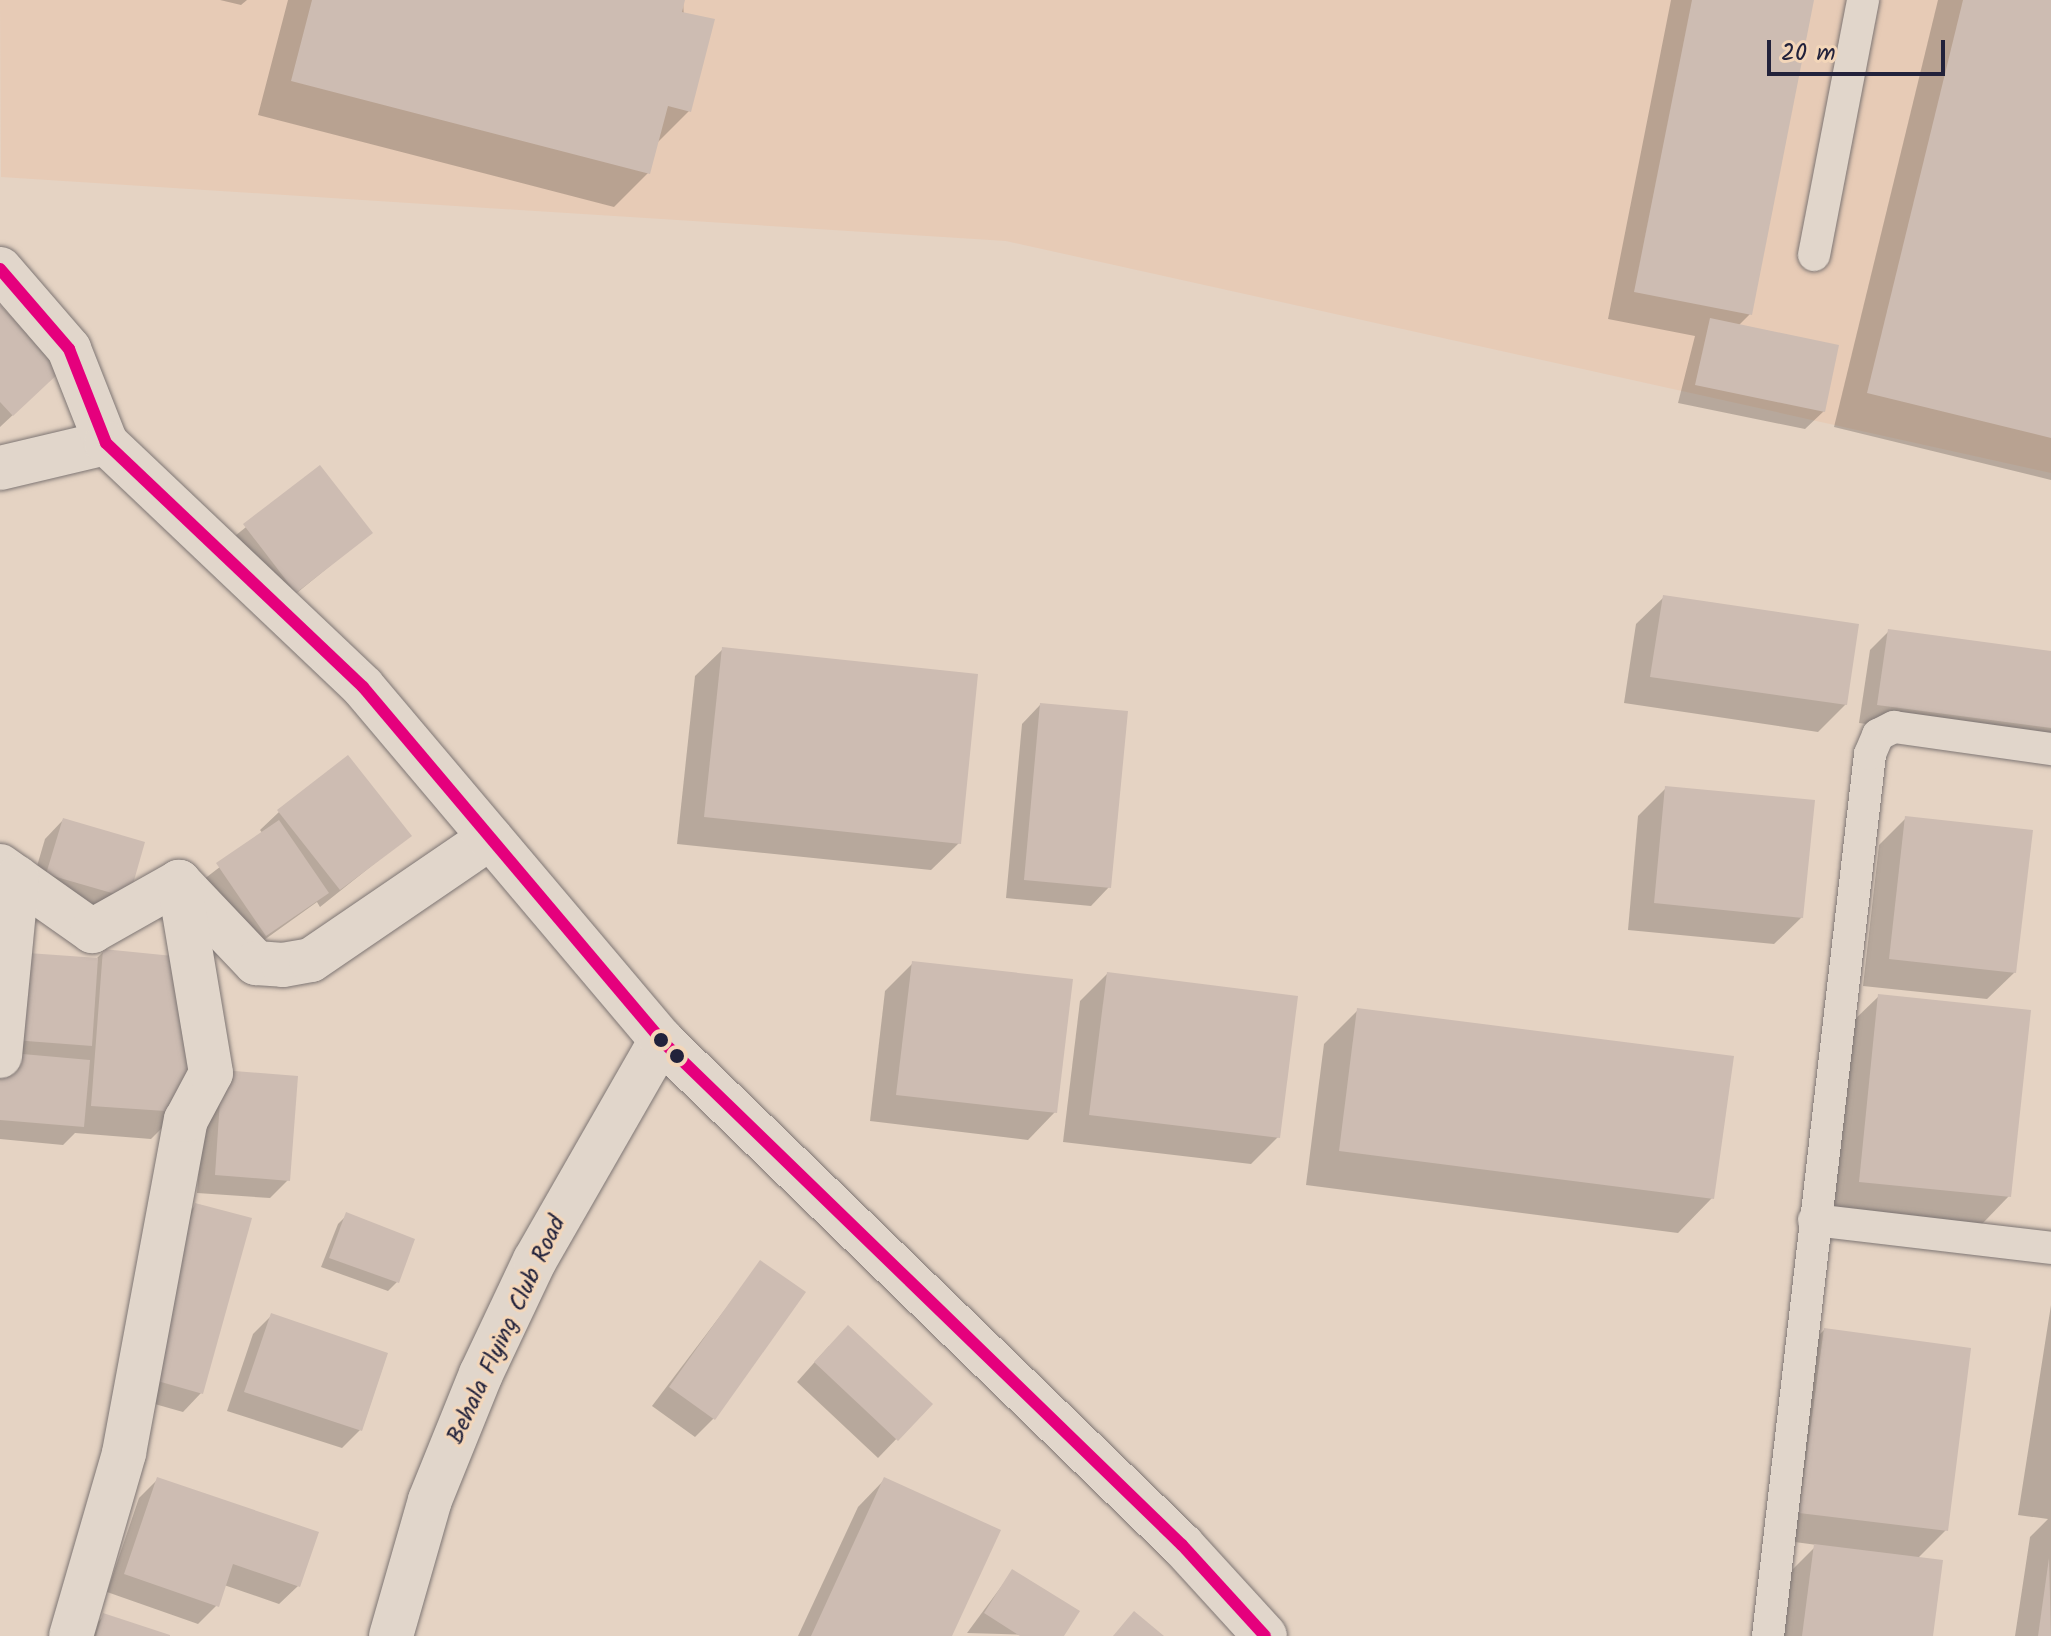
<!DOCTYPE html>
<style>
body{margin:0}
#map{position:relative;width:2051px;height:1636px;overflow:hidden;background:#e5d3c3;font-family:Kalam,sans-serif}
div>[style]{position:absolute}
.built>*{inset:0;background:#e7cbb6}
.shadow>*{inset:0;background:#0003}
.building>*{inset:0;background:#cdbcb2}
.roads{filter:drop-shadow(0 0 2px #7e7674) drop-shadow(0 0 2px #7e7674)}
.service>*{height:32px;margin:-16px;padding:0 16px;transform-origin:16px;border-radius:16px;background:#e1d6cb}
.minor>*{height:44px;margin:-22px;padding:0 22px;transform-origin:22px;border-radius:22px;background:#e1d6cb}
.tertiary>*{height:44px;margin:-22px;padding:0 22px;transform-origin:22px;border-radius:22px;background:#e1d6cb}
.bus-1>*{height:12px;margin:-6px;padding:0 6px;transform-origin:6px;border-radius:6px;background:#e5007d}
.dots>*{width:22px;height:22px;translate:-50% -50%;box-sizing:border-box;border:4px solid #f3d6b9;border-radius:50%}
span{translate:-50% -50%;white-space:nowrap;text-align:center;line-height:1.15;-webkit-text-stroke:6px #f3d6b9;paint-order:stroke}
.street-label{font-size:24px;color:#22223b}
.scale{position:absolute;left:1767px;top:40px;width:178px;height:36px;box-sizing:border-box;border:4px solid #22223b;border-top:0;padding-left:10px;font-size:24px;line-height:28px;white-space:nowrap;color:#22223b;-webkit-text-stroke:6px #f3d6b9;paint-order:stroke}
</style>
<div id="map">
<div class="built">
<i style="clip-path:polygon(0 0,2051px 0,2051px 473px,1006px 241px,1px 177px)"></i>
</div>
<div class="shadow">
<i style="clip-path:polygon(220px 0,247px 0,241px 5px)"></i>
<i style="clip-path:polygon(288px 0,683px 0,689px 111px,656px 144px,648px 173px,614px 207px,258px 115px)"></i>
<i style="clip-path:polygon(1671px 0,1812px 0,1750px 314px,1738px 326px,1824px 411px,1805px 429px,1678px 403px,1695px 336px,1608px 319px)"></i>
<i style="clip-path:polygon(1938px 0,2051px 0,2051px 480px,1834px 427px)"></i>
<i style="clip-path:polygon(0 308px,32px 397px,0 427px)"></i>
<i style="clip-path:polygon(319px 468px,370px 533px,276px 610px,225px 544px)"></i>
<i style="clip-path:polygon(1664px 597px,1846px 704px,1818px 732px,1624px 703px,1636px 624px)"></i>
<i style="clip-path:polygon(1889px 631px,2051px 653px,2051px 741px,2045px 748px,1859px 723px,1870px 650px)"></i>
<i style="clip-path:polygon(723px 649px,959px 843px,931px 870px,677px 844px,695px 676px)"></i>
<i style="clip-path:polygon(1040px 705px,1109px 887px,1091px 906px,1006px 898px,1022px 724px)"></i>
<i style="clip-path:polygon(1666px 788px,1802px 917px,1774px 944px,1628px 930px,1638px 816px)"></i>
<i style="clip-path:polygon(279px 812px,409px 836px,320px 907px,317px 902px,246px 953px,199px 883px,263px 834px,260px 830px)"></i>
<i style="clip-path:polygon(1906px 818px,2015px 972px,1987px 999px,1863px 986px,1879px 845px)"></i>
<i style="clip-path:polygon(63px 820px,143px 843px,108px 916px,29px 893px,45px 839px)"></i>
<i style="clip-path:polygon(104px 951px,211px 962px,178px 1112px,151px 1139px,75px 1133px,63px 1145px,0 1139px,0 953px,95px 960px)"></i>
<i style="clip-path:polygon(913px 963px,1055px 1112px,1028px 1140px,870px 1121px,885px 991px)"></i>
<i style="clip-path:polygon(1107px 974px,1278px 1137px,1251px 1164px,1063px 1142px,1080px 1001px)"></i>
<i style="clip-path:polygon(1879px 996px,2009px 1196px,1982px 1224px,1832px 1208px,1851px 1023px)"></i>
<i style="clip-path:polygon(1358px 1010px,1712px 1198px,1678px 1233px,1306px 1185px,1324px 1044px)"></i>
<i style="clip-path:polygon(223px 1072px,288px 1180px,270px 1198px,197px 1193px,205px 1091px)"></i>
<i style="clip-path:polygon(195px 1206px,201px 1393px,183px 1412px,130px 1397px,177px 1224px)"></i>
<i style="clip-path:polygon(347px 1215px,413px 1240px,397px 1282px,388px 1291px,321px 1267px,338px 1224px)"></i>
<i style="clip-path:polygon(761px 1262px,714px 1418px,695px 1437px,652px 1406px)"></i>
<i style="clip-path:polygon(2051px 1305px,2051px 1636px,2015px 1636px,2030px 1537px,2048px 1519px,2018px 1515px)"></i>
<i style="clip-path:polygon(272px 1315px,360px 1430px,342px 1448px,227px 1411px,253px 1334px)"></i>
<i style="clip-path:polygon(1824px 1330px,1946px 1530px,1917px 1559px,1931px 1636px,1780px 1636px,1788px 1574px,1817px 1545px,1773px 1539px,1797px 1357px)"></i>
<i style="clip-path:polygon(829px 1346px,930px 1404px,878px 1458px,797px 1382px)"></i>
<i style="clip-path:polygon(158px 1479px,298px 1586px,279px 1604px,224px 1585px,217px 1605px,198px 1624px,107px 1592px,139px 1498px)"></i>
<i style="clip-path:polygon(885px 1479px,950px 1636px,798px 1636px,858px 1507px)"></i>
<i style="clip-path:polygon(1012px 1572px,1062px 1636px,967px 1633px)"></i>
<i style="clip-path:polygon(104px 1616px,166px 1636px,84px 1636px)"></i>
</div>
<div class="building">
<i style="clip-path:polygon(312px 0,685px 0,682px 12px,715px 19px,691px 112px,668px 106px,650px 174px,291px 81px)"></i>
<i style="clip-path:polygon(1692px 0,1814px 0,1752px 315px,1634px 292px)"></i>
<i style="clip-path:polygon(1963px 0,2051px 0,2051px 438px,1867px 393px)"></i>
<i style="clip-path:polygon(0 305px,62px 370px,13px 416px,0 402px)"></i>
<i style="clip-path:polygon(1710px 318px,1839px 345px,1825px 412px,1695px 385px)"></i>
<i style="clip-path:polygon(320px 465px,373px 533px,296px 593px,243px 524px)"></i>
<i style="clip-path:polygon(1663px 595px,1859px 624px,1847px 705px,1650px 677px)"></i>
<i style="clip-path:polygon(1888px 629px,2051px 651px,2051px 728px,1877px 705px)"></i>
<i style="clip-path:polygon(722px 647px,978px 674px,961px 844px,704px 817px)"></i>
<i style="clip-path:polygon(1040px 703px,1128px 711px,1111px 888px,1024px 880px)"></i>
<i style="clip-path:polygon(348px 755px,412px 836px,340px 890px,277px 810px)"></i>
<i style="clip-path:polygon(1665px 786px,1815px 800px,1803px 918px,1654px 903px)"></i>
<i style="clip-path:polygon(1905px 816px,2033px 830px,2016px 973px,1889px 959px)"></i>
<i style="clip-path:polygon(63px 818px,145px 842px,129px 898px,46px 874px)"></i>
<i style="clip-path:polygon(279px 820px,329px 893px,266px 936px,216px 863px)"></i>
<i style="clip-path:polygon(103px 949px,213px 960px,204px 1082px,182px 1080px,180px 1112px,91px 1106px)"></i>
<i style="clip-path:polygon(0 951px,98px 958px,92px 1046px,0 1039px)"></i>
<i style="clip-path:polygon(912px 961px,1073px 979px,1057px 1113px,896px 1095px)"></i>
<i style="clip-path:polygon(1107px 972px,1298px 996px,1280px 1138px,1089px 1115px)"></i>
<i style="clip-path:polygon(1878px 994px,2031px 1010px,2011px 1197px,1859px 1182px)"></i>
<i style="clip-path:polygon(1357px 1008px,1734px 1056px,1714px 1199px,1339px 1151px)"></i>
<i style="clip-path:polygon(0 1052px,90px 1060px,84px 1127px,0 1120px)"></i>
<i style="clip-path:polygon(222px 1070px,298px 1076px,290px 1181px,215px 1175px)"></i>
<i style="clip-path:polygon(195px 1203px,252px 1218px,203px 1394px,147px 1378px)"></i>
<i style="clip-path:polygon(346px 1212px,415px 1239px,399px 1283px,329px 1258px)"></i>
<i style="clip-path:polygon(760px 1260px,806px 1292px,715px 1420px,669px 1387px)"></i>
<i style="clip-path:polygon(271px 1313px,388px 1353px,362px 1431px,244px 1392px)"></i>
<i style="clip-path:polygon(848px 1325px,933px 1404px,898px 1441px,814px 1362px)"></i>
<i style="clip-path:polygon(1824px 1328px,1971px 1348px,1948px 1531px,1799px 1513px)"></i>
<i style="clip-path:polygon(157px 1477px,319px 1532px,300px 1587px,233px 1564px,219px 1607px,124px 1574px)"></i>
<i style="clip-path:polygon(884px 1477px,1001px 1530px,952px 1636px,811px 1636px)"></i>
<i style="clip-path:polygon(1814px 1544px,1943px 1560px,1933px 1636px,1802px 1636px)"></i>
<i style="clip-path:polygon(2049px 1558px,2051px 1636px,2038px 1636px)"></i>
<i style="clip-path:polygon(1012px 1569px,1080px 1611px,1064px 1636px,1020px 1636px,984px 1613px)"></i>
<i style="clip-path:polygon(1134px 1611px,1164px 1636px,1113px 1636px)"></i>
<i style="clip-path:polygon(103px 1613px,170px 1635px,170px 1636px,96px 1636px)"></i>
</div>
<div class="roads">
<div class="service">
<i style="left:1814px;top:255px;width:260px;rotate:-79.1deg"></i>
<i style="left:1814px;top:1220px;width:239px;rotate:6.7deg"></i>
<i style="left:1768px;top:1636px;width:888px;rotate:-83.4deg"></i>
<i style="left:1870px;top:754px;width:21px;rotate:-67deg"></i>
<i style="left:1878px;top:735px;width:18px;rotate:-27deg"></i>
<i style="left:1894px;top:727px;width:159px;rotate:8deg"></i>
</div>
<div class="minor">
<i style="left:0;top:468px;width:109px;rotate:-13.3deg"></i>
<i style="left:0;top:866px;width:113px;rotate:35.2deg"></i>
<i style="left:92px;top:931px;width:100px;rotate:-29.4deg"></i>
<i style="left:179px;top:882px;width:112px;rotate:46.5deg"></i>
<i style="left:256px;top:963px;width:27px;rotate:4deg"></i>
<i style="left:283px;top:965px;width:28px;rotate:-10deg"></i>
<i style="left:311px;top:960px;width:217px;rotate:-34.3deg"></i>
<i style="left:0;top:1056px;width:179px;rotate:-84.5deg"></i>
<i style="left:71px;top:1636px;width:191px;rotate:-73.8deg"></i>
<i style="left:124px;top:1453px;width:339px;rotate:-79.5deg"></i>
<i style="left:186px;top:1120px;width:53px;rotate:-62deg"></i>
<i style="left:211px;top:1073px;width:194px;rotate:-99.5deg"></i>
<i style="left:391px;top:1636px;width:141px;rotate:-74deg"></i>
<i style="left:430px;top:1500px;width:136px;rotate:-68deg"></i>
<i style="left:481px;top:1374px;width:126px;rotate:-64.7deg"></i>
<i style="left:535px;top:1260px;width:254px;rotate:-60.2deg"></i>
</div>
<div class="tertiary">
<i style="left:0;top:269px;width:106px;rotate:49.2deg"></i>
<i style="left:69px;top:349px;width:101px;rotate:68.5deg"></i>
<i style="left:106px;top:443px;width:354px;rotate:43.5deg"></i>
<i style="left:363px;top:687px;width:462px;rotate:49.8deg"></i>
<i style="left:661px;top:1040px;width:726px;rotate:44.11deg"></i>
<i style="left:1182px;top:1545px;width:123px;rotate:47.6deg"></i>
</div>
</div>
<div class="bus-1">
<i style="left:0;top:269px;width:106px;rotate:49.2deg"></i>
<i style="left:69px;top:349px;width:101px;rotate:68.5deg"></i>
<i style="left:106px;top:443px;width:354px;rotate:43.5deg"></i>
<i style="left:363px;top:687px;width:462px;rotate:49.8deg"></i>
<i style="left:661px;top:1040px;width:726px;rotate:44.11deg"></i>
<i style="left:1182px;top:1545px;width:123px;rotate:47.6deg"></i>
</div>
<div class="dots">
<i style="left:661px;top:1040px;background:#22223b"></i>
<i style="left:677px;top:1056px;background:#22223b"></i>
</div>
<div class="street-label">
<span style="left:507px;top:1330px;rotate:-65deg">Behala Flying Club Road</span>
</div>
<div class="scale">20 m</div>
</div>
